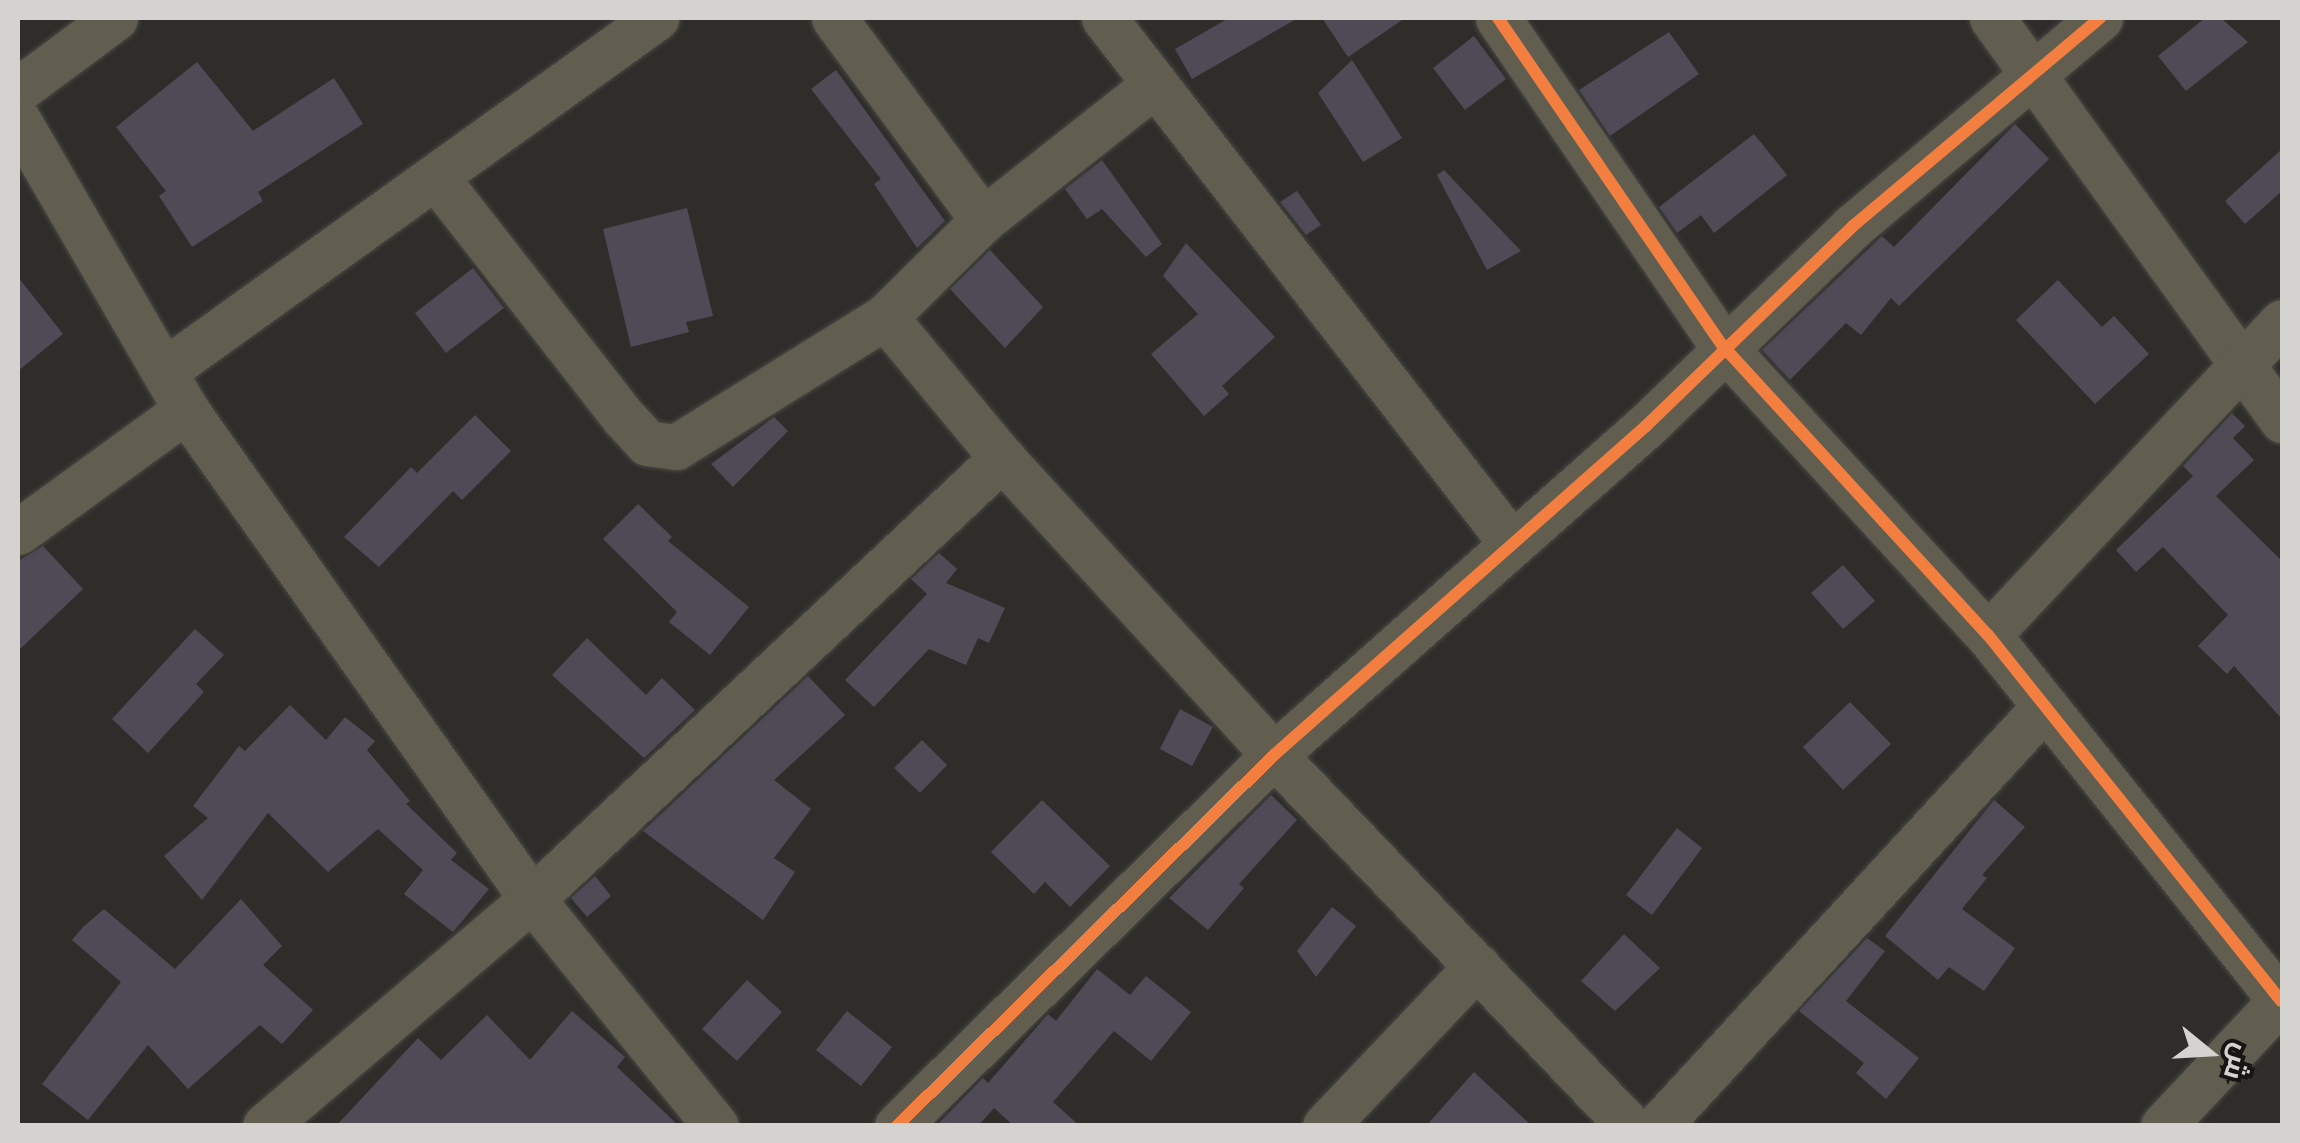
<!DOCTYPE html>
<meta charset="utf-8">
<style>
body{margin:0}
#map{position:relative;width:2300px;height:1143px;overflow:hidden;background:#2f2d2a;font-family:Ubuntu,Cairo,sans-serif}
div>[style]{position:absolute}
.building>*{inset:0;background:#4e4b57}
.roads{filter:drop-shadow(0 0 2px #494845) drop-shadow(0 0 2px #494845)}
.street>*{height:45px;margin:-22.5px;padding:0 22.5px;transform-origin:22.5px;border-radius:22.5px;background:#615d4f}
.cycleway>*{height:12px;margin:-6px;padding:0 6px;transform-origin:6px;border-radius:6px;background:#f27e40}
span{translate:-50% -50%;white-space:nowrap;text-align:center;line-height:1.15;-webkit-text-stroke:9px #171514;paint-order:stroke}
.frame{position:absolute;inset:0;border:20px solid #d5d3d0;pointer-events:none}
.north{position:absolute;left:2160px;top:1003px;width:100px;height:100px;-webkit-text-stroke:8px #171514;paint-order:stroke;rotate:108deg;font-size:28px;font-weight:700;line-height:40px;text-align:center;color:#d5d3d0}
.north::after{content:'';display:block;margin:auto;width:35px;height:45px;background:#d5d3d0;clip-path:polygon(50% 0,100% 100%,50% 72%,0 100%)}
</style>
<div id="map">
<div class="building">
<i style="clip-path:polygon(1229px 18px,1298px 18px,1192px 79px,1175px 49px)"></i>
<i style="clip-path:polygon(1322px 18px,1405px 18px,1348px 57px)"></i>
<i style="clip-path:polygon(2205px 18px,2221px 18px,2248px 42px,2186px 91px,2158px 56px)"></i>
<i style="clip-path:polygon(1669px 32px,1699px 74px,1610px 136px,1579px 90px)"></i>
<i style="clip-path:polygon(1474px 36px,1506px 79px,1465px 110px,1433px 68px)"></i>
<i style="clip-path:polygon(1352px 60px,1402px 138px,1363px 162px,1318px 93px)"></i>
<i style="clip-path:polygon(197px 62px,253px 131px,334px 78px,363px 124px,258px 192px,263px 201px,192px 247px,159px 196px,166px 191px,116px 127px)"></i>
<i style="clip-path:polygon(836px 70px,945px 221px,917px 248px,874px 184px,881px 179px,811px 89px)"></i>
<i style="clip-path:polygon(2015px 124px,2049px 159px,1899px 306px,1891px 298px,1861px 335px,1846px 323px,1790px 380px,1762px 350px,1882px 236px,1894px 247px)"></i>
<i style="clip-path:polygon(1754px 134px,1787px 175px,1714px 233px,1701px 215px,1677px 233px,1659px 207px)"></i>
<i style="clip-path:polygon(2282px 149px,2282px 191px,2245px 224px,2225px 201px)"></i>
<i style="clip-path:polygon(1102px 160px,1162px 244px,1146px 257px,1102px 209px,1087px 219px,1065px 189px)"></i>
<i style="clip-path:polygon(1444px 170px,1521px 251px,1487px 270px,1437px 175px)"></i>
<i style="clip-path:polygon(1297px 191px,1321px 225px,1306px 235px,1280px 202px)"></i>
<i style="clip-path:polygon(687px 208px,713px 316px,686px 322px,689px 332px,631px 347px,603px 229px)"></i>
<i style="clip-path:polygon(1186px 243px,1275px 337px,1222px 386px,1229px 394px,1204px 416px,1151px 354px,1198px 314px,1163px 276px)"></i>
<i style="clip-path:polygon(990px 250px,1043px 307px,1005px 348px,950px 289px)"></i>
<i style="clip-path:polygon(473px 268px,504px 308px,446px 353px,415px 313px)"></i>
<i style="clip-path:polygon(18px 277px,63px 334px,18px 371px)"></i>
<i style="clip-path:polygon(2058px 280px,2102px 327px,2114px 316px,2149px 354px,2095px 404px,2016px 320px)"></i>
<i style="clip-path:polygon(2232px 413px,2245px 426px,2233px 438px,2254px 460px,2216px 496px,2282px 561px,2282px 719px,2234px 666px,2227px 674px,2198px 646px,2228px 615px,2163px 547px,2136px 572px,2116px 550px,2193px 476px,2183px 466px)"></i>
<i style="clip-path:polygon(475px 415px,511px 451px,462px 500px,453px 491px,379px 567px,344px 537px,411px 467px,417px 473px)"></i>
<i style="clip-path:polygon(774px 417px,788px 431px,733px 487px,711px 464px)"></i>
<i style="clip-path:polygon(638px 504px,672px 537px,668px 541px,749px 607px,710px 655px,669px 622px,677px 612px,603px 539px)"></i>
<i style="clip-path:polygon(43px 546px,83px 589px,18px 651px,18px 561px)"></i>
<i style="clip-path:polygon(939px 553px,957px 569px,946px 583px,1005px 608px,989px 643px,978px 638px,966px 665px,929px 649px,874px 707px,845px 680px,927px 594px,911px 579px)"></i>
<i style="clip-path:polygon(1843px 565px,1875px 601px,1843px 629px,1811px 593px)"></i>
<i style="clip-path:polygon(195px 629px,224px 655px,196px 684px,204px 692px,148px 753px,112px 719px)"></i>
<i style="clip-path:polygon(587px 638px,646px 695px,662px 678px,695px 710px,644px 758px,552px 675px)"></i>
<i style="clip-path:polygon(808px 676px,845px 715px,774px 780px,811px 809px,774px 858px,795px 872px,763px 920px,643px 831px)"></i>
<i style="clip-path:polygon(1850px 702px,1891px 744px,1843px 790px,1803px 747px)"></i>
<i style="clip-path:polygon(290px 705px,326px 740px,345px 717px,375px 741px,367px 750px,410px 801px,406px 804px,457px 853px,451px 860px,489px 889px,453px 932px,404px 894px,423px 870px,378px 829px,328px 872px,268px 813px,202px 900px,164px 856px,208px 818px,193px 806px,239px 746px,245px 751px)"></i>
<i style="clip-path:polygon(1180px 709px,1213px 727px,1192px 766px,1160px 749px)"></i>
<i style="clip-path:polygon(922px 740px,947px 765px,920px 793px,894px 768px)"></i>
<i style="clip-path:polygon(1271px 795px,1297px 820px,1239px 884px,1244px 888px,1208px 930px,1169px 898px)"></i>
<i style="clip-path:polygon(1042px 800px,1110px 866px,1070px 907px,1045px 882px,1034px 894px,991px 852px)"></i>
<i style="clip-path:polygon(1994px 800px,2025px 827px,1982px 875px,1987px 878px,1962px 909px,2015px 948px,1984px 991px,1949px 967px,1938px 980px,1885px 936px)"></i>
<i style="clip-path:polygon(1677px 828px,1702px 848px,1652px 915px,1626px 895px)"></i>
<i style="clip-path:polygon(595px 876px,611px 896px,587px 917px,571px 898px)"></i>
<i style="clip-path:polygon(241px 899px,282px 946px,263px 965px,313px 1010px,282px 1044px,260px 1025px,188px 1089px,148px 1045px,88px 1120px,42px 1084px,121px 982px,72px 940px,83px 927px,104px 909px,175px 969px)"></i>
<i style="clip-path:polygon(1332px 907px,1356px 926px,1316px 977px,1297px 951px)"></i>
<i style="clip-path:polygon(1624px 934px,1660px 968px,1615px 1011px,1581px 981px)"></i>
<i style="clip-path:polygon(1867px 938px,1885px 951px,1846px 1001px,1919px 1058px,1886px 1099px,1856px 1073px,1864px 1063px,1799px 1011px)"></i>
<i style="clip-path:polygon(1097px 969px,1130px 995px,1146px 976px,1191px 1012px,1151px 1061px,1114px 1031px,1053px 1102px,1080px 1126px,1014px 1126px,994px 1108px,978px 1126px,936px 1126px,983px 1078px,988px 1083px,1048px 1014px,1056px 1021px)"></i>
<i style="clip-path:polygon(747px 980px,782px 1012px,737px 1061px,702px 1029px)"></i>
<i style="clip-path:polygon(572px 1011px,625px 1057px,617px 1067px,679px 1126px,336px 1126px,418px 1038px,441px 1060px,487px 1015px,530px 1060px)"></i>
<i style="clip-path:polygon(847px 1011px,892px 1047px,861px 1086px,816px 1050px)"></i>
<i style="clip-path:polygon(1474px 1072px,1532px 1126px,1426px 1126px)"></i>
</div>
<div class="roads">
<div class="street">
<i style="left:834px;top:18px;width:251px;rotate:53.6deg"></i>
<i style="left:1104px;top:18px;width:666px;rotate:52.2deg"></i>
<i style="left:1498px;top:18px;width:396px;rotate:55.6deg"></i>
<i style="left:1722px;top:345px;width:394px;rotate:47.5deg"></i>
<i style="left:1988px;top:635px;width:469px;rotate:51.3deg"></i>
<i style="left:1992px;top:18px;width:496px;rotate:54.2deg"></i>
<i style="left:18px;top:90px;width:121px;rotate:-36.6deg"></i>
<i style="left:18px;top:120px;width:335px;rotate:59.9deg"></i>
<i style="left:186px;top:410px;width:599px;rotate:54.72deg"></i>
<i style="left:532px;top:899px;width:292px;rotate:51deg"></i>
<i style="left:438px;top:180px;width:303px;rotate:52deg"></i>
<i style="left:625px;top:419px;width:33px;rotate:47deg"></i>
<i style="left:647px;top:443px;width:29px;rotate:8deg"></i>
<i style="left:676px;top:447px;width:246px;rotate:-31.9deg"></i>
<i style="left:885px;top:317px;width:138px;rotate:-44.7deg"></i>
<i style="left:983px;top:220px;width:218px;rotate:-38.3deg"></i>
<i style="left:885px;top:317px;width:183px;rotate:50.3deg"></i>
<i style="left:1002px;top:458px;width:403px;rotate:47.5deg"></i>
<i style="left:1274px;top:755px;width:513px;rotate:46.26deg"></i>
<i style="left:164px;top:371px;width:606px;rotate:-35.66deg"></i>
<i style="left:18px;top:532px;width:208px;rotate:-36deg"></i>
<i style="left:1988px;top:635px;width:429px;rotate:-46.8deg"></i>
<i style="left:265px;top:1126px;width:350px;rotate:-40.4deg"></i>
<i style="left:532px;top:899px;width:645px;rotate:-43.18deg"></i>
<i style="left:897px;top:1126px;width:529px;rotate:-44.54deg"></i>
<i style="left:1274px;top:755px;width:497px;rotate:-41.5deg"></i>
<i style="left:1646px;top:426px;width:288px;rotate:-44deg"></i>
<i style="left:1853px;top:226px;width:323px;rotate:-40.1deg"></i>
<i style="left:1325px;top:1126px;width:221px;rotate:-46.5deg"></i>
<i style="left:1658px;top:1126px;width:571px;rotate:-47.34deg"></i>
<i style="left:2163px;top:1126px;width:174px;rotate:-46.9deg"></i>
</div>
</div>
<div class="cycleway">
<i style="left:1498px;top:18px;width:396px;rotate:55.6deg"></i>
<i style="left:1722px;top:345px;width:394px;rotate:47.5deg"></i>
<i style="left:1988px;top:635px;width:469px;rotate:51.3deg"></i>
<i style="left:897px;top:1126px;width:529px;rotate:-44.54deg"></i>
<i style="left:1274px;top:755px;width:497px;rotate:-41.5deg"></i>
<i style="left:1646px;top:426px;width:288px;rotate:-44deg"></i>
<i style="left:1853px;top:226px;width:323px;rotate:-40.1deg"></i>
</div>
<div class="frame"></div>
<div class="north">ش</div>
</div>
